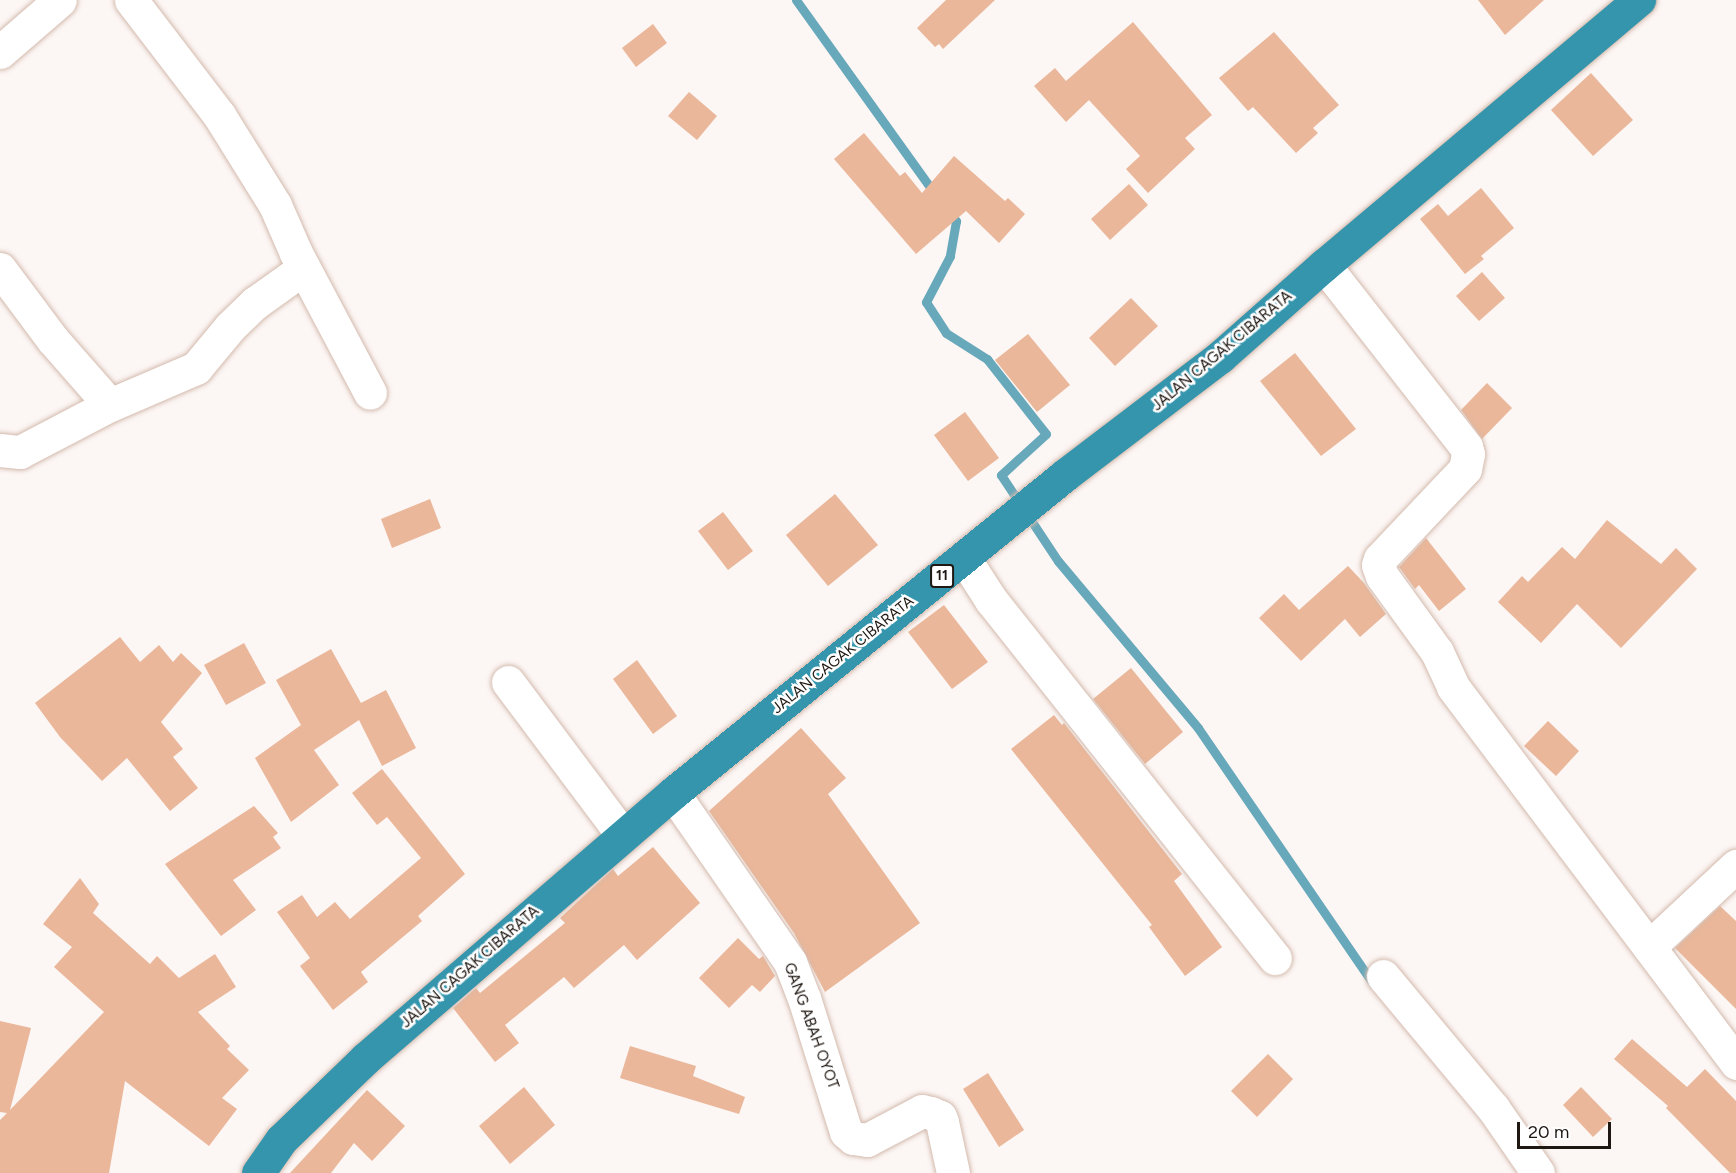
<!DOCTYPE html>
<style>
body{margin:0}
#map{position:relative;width:1736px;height:1173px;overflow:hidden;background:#fcf6f4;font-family:Figtree,sans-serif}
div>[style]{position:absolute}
.stream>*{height:9px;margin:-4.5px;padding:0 4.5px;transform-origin:4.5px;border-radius:4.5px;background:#67a8ba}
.building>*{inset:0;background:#eab79a}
.roads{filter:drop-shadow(0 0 2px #d3baad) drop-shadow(0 0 2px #d3baad)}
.minor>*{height:33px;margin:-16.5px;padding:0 16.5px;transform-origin:16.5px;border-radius:16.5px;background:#fff}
.highway>*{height:33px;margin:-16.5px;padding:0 16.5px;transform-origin:16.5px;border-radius:16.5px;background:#3495ad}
span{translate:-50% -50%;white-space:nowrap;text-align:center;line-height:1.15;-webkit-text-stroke:5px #fff;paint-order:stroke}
.shield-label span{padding:2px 4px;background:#fff;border:2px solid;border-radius:4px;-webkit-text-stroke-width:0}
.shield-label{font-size:14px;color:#1f1712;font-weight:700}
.street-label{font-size:15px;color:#1f1712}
.scale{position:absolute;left:1517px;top:1122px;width:94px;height:27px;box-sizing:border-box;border:3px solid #1f1712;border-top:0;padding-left:8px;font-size:18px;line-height:21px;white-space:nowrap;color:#1f1712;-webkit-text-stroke:4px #fff;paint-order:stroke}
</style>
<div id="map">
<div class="stream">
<i style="left:796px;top:0;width:237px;rotate:54.4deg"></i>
<i style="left:948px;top:211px;width:13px;rotate:51deg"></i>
<i style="left:956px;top:221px;width:36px;rotate:100deg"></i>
<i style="left:950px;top:256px;width:52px;rotate:117.6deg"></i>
<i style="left:926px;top:302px;width:37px;rotate:57deg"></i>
<i style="left:946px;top:333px;width:49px;rotate:32.4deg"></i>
<i style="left:987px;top:359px;width:95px;rotate:51.8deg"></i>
<i style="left:1046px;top:434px;width:61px;rotate:137.7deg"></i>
<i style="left:1001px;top:475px;width:103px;rotate:56.5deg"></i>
<i style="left:1058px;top:561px;width:218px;rotate:50deg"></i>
<i style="left:1198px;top:728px;width:310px;rotate:55.6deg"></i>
</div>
<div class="building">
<i style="clip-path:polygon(946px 0,995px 0,943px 49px,939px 44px,935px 47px,917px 28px)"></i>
<i style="clip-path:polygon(1478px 0,1544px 0,1505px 35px)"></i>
<i style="clip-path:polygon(1133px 22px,1212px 115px,1185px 138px,1195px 149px,1148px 193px,1126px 169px,1140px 156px,1089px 100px,1066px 122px,1034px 86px,1055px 68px,1066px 81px)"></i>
<i style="clip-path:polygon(653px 24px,667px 43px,636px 67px,622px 48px)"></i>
<i style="clip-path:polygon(1274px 32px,1339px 105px,1313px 128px,1318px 133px,1296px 153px,1253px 107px,1248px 111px,1219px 78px)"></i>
<i style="clip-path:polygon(1591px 73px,1633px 120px,1593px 156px,1551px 110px)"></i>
<i style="clip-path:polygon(689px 92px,717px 116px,697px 140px,668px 116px)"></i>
<i style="clip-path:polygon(864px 133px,900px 176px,905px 172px,922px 193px,954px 156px,1005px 201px,1008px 198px,1025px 214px,999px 243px,966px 211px,916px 254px,834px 159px)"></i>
<i style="clip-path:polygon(1129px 184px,1148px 205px,1110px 240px,1091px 219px)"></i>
<i style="clip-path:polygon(1481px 188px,1514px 228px,1481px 256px,1484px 259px,1465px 274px,1420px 219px,1438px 204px,1448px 216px)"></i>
<i style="clip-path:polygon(1482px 272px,1505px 298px,1479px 321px,1456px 296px)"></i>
<i style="clip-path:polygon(1131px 298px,1158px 326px,1115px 366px,1089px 338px)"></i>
<i style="clip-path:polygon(1028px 334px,1070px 385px,1037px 412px,995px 360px)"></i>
<i style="clip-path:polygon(1295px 353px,1356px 429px,1321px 456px,1260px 381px)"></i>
<i style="clip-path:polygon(1487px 383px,1512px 408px,1482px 439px,1461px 410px)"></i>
<i style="clip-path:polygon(965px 412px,999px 458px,968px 481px,934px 435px)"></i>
<i style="clip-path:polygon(835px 494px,878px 545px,828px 586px,786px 535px)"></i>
<i style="clip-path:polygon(430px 499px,441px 528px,392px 548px,381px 519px)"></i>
<i style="clip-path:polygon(723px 512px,753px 551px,728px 570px,698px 531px)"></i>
<i style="clip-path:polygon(1607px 520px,1661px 564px,1676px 548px,1697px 569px,1621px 648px,1577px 604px,1541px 643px,1498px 602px,1522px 576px,1528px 582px,1562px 547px,1575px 559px)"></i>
<i style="clip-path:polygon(1426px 538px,1466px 589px,1439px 611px,1419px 585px,1415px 589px,1399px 567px)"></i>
<i style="clip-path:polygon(1348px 566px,1364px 583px,1386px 614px,1360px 637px,1345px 619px,1301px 661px,1259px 618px,1284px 594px,1299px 610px)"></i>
<i style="clip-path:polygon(944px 605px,988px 662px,952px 689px,908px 632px)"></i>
<i style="clip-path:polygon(120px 637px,140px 662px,159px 645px,173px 662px,181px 653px,202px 673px,161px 722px,183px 749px,173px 757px,198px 788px,170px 811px,127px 758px,102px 781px,60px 737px,35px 703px)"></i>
<i style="clip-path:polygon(244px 643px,266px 683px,226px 705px,204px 665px)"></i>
<i style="clip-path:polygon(331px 649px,361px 703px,386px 690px,416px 748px,382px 766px,359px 720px,314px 750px,339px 785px,291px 822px,255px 758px,301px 725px,276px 680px)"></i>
<i style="clip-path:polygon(637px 660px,677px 716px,653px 734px,613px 679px)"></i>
<i style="clip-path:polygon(1131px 668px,1183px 732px,1145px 764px,1093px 699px)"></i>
<i style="clip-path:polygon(1054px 715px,1062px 725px,1064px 723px,1182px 874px,1174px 881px,1222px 947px,1185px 976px,1149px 927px,1152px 925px,1011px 749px)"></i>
<i style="clip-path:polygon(1548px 721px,1579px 751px,1556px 776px,1524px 746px)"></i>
<i style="clip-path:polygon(801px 728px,846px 778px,828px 794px,920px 923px,825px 992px,794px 933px,709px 811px)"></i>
<i style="clip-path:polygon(382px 769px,465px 874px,418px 916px,422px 921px,361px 972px,368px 982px,333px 1010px,300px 966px,310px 958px,277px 912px,302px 895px,317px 917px,335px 902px,350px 919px,421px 858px,387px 817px,377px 825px,352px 793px)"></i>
<i style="clip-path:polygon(254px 806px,278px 833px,273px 837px,281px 848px,233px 880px,256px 910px,221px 936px,165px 864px)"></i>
<i style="clip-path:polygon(653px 847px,700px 903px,637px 960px,624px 945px,574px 988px,564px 977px,505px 1025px,519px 1043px,495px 1062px,453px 1008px,476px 988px,480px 993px,565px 923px,560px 918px,613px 869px,618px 876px)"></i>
<i style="clip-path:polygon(80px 878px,99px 904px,93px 913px,150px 964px,157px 956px,179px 978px,215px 954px,236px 987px,198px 1012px,230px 1046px,227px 1049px,249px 1070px,222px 1098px,237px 1109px,209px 1146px,125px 1081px,109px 1173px,0 1173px,0 1120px,7px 1113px,0 1112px,0 1021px,31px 1028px,10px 1110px,104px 1012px,54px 967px,72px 947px,43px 924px)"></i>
<i style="clip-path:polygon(1720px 906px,1736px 921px,1736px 1009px,1675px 948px)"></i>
<i style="clip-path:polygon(738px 938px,759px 959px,763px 956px,775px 976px,760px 992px,752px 985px,729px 1008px,699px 978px)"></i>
<i style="clip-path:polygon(1632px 1039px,1687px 1087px,1705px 1069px,1736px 1101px,1736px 1173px,1730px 1173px,1666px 1108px,1668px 1106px,1614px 1059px)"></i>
<i style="clip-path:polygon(630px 1046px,696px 1066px,693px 1076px,745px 1097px,739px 1114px,620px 1078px)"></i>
<i style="clip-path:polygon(1268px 1054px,1293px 1079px,1257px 1117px,1231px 1091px)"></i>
<i style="clip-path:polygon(988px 1073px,1024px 1130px,999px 1147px,963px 1089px)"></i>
<i style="clip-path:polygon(524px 1087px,555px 1125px,510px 1164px,479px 1126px)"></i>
<i style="clip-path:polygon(1581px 1087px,1612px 1119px,1593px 1137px,1563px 1105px)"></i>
<i style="clip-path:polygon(367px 1090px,405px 1126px,372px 1161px,354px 1143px,331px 1173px,290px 1173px)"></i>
</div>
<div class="roads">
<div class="minor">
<i style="left:131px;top:0;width:145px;rotate:52.6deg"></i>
<i style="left:219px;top:115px;width:106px;rotate:58.1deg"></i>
<i style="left:275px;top:205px;width:52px;rotate:66.4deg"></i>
<i style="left:296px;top:253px;width:158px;rotate:62.1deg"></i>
<i style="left:0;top:52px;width:79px;rotate:-40.9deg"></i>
<i style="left:1324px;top:265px;width:231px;rotate:52deg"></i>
<i style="left:1466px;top:447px;width:7px;rotate:74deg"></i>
<i style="left:1468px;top:454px;width:15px;rotate:101deg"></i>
<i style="left:1465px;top:469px;width:124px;rotate:133.4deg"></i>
<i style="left:1380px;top:559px;width:6px;rotate:108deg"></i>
<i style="left:1378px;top:565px;width:12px;rotate:70deg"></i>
<i style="left:1382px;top:576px;width:94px;rotate:54.1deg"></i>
<i style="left:1437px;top:652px;width:38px;rotate:65deg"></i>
<i style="left:1453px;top:687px;width:471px;rotate:53deg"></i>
<i style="left:0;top:269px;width:89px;rotate:53.3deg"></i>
<i style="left:53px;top:340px;width:86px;rotate:48.8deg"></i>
<i style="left:0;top:450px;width:20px;rotate:6deg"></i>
<i style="left:20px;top:452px;width:102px;rotate:-27.6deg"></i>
<i style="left:110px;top:405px;width:94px;rotate:-23.3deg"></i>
<i style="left:196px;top:368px;width:53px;rotate:-50.3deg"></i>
<i style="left:230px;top:327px;width:35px;rotate:-44deg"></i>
<i style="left:255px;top:303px;width:60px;rotate:-35.5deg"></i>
<i style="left:964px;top:558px;width:50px;rotate:57.3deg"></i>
<i style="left:991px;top:600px;width:457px;rotate:51.6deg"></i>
<i style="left:508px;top:682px;width:192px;rotate:53.2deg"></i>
<i style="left:673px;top:793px;width:206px;rotate:55.3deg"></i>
<i style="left:790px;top:962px;width:39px;rotate:69deg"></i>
<i style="left:804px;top:998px;width:140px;rotate:72.6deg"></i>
<i style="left:846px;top:1132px;width:9px;rotate:41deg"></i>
<i style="left:853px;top:1138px;width:14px;rotate:8deg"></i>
<i style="left:867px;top:1140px;width:62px;rotate:-27.8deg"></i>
<i style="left:922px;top:1111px;width:9px;rotate:13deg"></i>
<i style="left:931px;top:1113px;width:10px;rotate:24deg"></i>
<i style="left:940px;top:1117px;width:5px;rotate:68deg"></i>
<i style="left:942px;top:1122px;width:52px;rotate:77.8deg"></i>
<i style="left:1649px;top:947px;width:119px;rotate:-43deg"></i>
<i style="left:1383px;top:976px;width:172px;rotate:50.2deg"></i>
<i style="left:1493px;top:1108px;width:79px;rotate:55.3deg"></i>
</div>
<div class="highway">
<i style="left:258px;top:1173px;width:40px;rotate:-55.1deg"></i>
<i style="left:281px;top:1140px;width:118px;rotate:-44deg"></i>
<i style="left:366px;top:1058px;width:406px;rotate:-40.8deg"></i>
<i style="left:673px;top:793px;width:505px;rotate:-39.05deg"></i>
<i style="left:1065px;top:475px;width:195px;rotate:-37.3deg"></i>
<i style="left:1220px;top:357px;width:139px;rotate:-41.5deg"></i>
<i style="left:1324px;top:265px;width:412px;rotate:-40.1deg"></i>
</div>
</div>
<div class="shield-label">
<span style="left:942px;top:576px">11</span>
</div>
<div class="street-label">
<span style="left:1222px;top:351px;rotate:-40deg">JALAN CAGAK CIBARATA</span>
<span style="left:843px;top:655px;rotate:-39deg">JALAN CAGAK CIBARATA</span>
<span style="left:470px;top:967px;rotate:-41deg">JALAN CAGAK CIBARATA</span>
<span style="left:811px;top:1026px;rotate:70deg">GANG ABAH OYOT</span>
</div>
<div class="scale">20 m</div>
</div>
